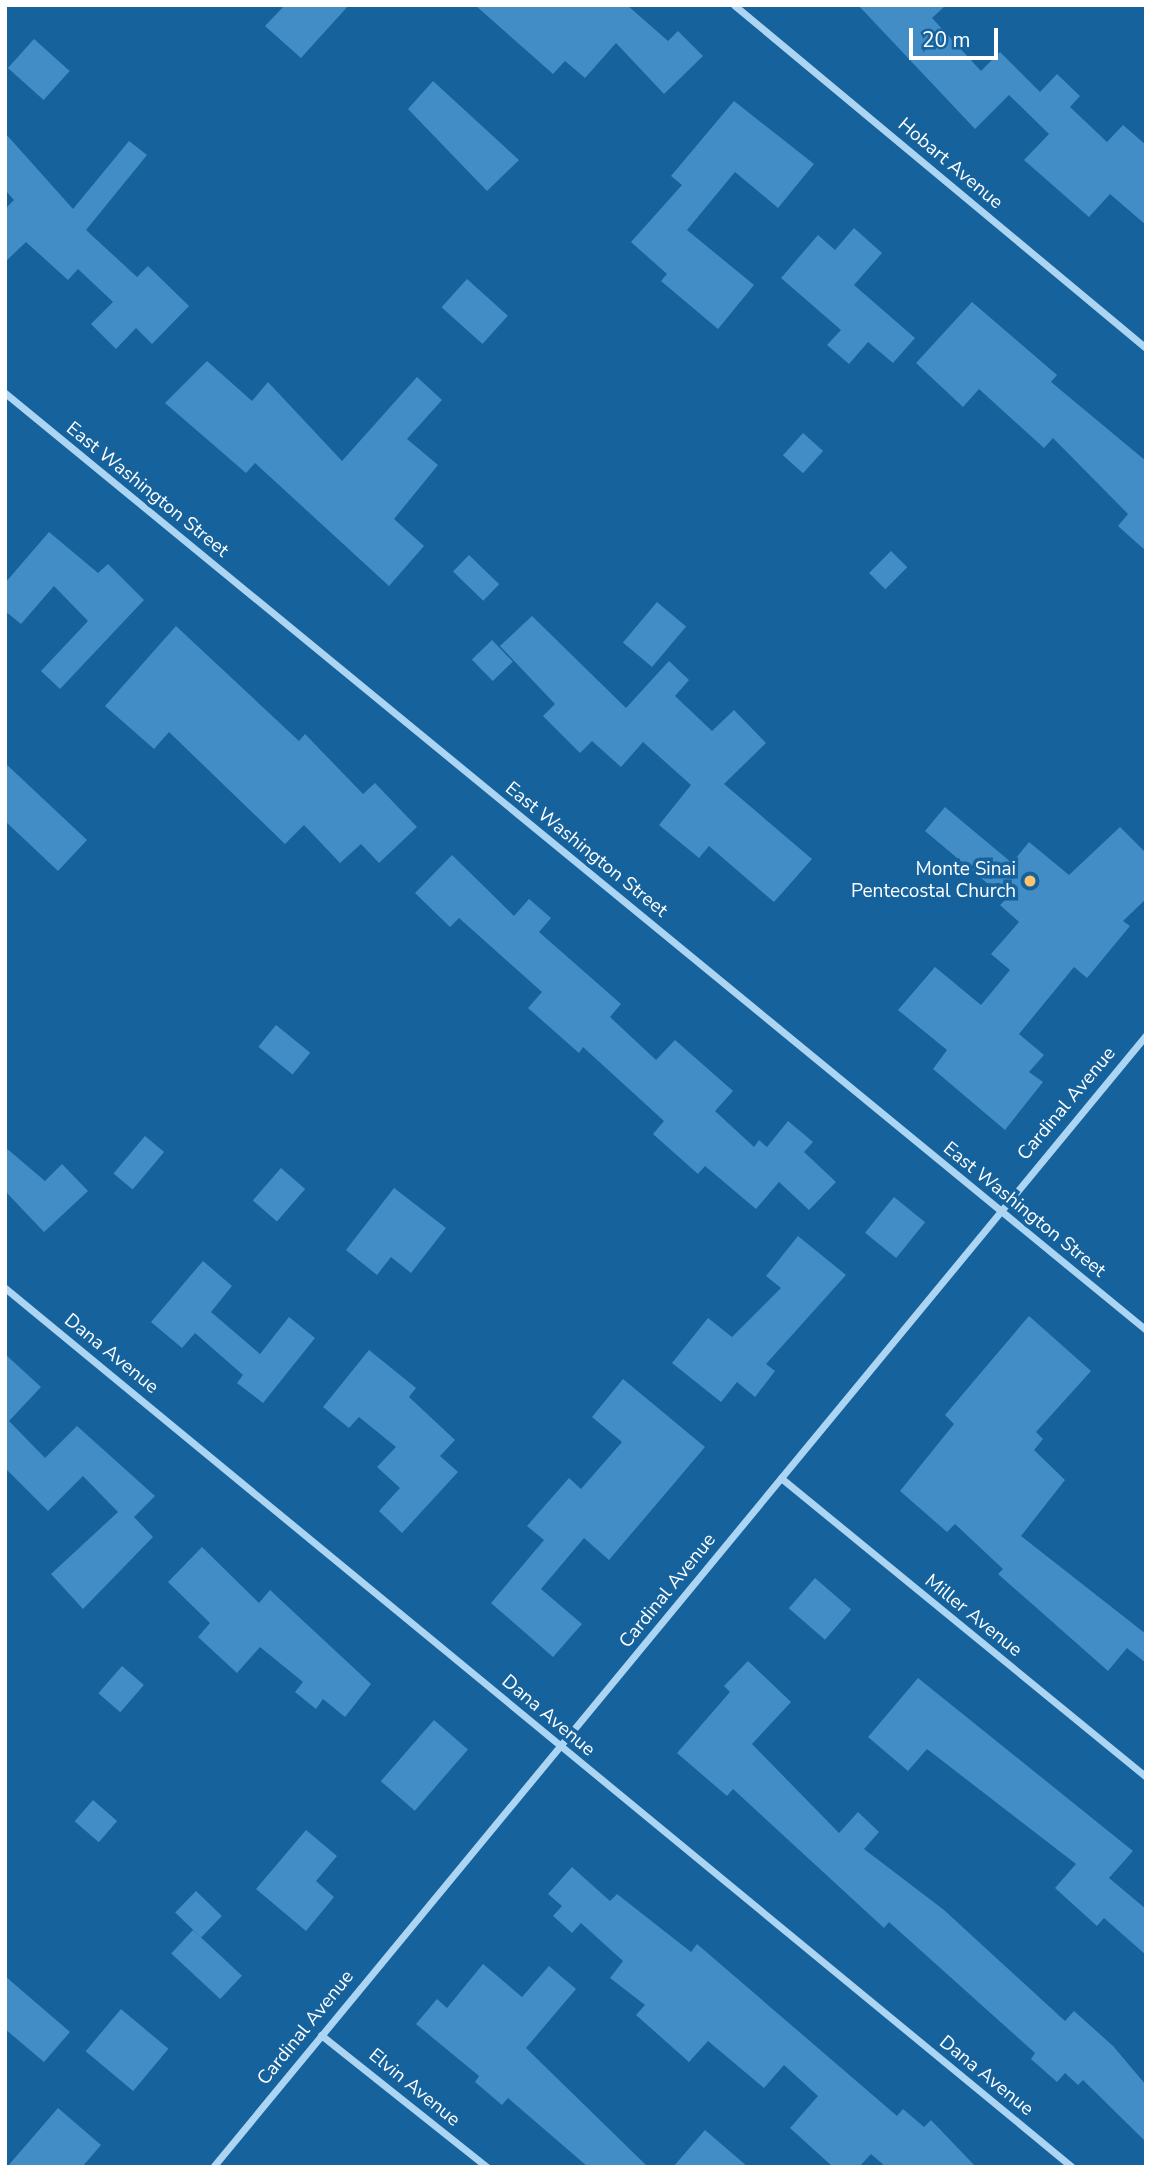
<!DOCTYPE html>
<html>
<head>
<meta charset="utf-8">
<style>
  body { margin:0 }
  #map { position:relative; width:1151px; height:2172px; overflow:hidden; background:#15629d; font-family:"Nunito Sans",sans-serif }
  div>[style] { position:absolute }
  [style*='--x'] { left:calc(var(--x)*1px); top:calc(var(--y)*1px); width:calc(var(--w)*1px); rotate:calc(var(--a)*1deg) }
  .building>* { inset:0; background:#428dc5; transform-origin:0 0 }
  .minor>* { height:7px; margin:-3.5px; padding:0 3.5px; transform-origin:3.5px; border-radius:3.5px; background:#acd5f3 }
  .dots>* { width:19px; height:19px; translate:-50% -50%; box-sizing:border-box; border:4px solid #15629d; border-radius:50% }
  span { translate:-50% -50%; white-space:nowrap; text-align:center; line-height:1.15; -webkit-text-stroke:7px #15629d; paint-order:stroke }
  .street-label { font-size:19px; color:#fff }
  .poi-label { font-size:19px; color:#fff }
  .right { translate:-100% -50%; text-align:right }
  .frame { position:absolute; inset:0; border:7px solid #fff; pointer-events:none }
  .scale { position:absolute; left:909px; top:28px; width:89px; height:32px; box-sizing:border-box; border:4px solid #fff; border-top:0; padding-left:9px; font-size:21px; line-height:24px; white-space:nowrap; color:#fff; -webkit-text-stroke:5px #15629d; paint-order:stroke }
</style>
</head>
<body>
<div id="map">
  <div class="building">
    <div style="clip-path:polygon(285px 5px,349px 5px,301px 58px,265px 26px)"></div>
    <div style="clip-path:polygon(475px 5px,627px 5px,668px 41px,678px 31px,703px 56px,664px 94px,616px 43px,585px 78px,565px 61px,553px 74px)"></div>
    <div style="clip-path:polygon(858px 5px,946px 5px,932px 18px,981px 71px,1000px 52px,1040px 92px,1057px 74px,1080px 96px,1070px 107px,1107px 142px,1123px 125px,1146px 145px,1146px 225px,1110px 194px,1089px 217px,1024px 160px,1049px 134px,1009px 95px,975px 129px)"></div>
    <div style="left:34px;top:39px;width:48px;height:39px;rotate:42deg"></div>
    <div style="clip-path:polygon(433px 81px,519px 160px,487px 191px,408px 109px)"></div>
    <div style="clip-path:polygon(734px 101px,814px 164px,778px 208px,735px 172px,687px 230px,754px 285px,718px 329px,661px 281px,667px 274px,631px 242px,682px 185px,671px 176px)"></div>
    <div style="clip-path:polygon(5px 133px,73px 209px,129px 141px,147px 155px,86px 230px,137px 277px,148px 266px,189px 306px,152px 344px,136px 328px,116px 349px,91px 324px,113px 302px,78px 269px,68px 280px,26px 242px,5px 262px,5px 209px,14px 200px,5px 190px)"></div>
    <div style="clip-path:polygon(854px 228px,882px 253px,854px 285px,915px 338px,893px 363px,868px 342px,849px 364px,827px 345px,841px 330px,781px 278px,818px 235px,835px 250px)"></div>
    <div style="left:467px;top:279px;width:55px;height:38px;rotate:42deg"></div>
    <div style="clip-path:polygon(972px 302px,1057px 375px,1051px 382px,1146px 461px,1146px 551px,1118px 526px,1128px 514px,1053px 438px,1044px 448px,979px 389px,963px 407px,916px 363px)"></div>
    <div style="clip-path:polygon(207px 361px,252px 401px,268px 382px,342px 461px,417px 377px,442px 400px,407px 439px,438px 465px,394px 519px,424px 546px,389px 586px,255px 463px,246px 473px,165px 403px)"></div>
    <div style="left:803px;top:433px;width:27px;height:30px;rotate:42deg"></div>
    <div style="clip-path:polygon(49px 532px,98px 573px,108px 564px,144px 600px,60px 689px,41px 671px,88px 621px,54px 586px,21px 624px,5px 611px,5px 583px)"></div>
    <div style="left:891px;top:551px;width:23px;height:31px;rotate:45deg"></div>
    <div style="left:469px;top:555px;width:42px;height:23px;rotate:44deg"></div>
    <div style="left:657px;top:602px;width:38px;height:53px;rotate:40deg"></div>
    <div style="clip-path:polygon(532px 616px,626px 708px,669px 661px,689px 680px,675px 696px,712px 731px,734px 710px,766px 743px,724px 784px,812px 859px,774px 902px,709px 846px,699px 858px,659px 825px,691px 785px,643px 742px,621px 767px,592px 741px,580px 753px,543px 716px,555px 704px,500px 646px)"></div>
    <div style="clip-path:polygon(176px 626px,299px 741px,305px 734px,363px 794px,375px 783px,417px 827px,379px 863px,361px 844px,340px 863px,304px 825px,285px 844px,169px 732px,154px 749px,105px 706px)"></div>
    <div style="left:492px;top:640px;width:30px;height:28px;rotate:46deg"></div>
    <div style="clip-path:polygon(5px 763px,87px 840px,58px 871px,5px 821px)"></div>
    <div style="clip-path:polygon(945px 807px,1012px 863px,1029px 842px,1069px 875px,1120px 827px,1146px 853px,1146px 899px,1123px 921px,1130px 926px,1087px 978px,1074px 967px,1019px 1034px,1044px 1055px,1029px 1072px,1043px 1082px,1005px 1130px,933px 1069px,947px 1050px,898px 1010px,935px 967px,981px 1005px,1010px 970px,991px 954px,1019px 922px,1000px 905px,1006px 899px,925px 831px)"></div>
    <div style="clip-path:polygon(452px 855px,514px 916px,529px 899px,551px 918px,539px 932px,621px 1004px,610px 1017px,656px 1060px,675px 1040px,733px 1091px,715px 1111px,754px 1147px,759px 1140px,767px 1147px,788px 1121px,813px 1142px,804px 1152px,836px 1182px,809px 1210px,779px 1182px,756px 1209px,705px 1166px,698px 1174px,653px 1134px,664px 1121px,583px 1047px,579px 1053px,528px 1008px,542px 992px,459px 918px,450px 927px,415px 893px)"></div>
    <div style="left:276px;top:1025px;width:44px;height:28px;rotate:39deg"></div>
    <div style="left:145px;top:1136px;width:25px;height:49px;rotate:40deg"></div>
    <div style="clip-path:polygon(5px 1147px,45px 1181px,62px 1164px,88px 1191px,44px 1232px,5px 1191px)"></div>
    <div style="left:281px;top:1168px;width:32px;height:43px;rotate:41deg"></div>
    <div style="clip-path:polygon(394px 1188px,446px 1228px,411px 1273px,391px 1257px,377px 1275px,346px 1250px)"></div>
    <div style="left:894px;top:1197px;width:40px;height:46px;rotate:39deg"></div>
    <div style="clip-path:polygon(798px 1236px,846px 1275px,766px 1364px,775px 1371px,755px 1397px,737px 1382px,721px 1402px,672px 1363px,708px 1318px,732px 1337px,781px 1288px,766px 1276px)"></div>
    <div style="clip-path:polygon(203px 1261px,232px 1286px,211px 1312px,260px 1354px,289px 1317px,315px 1338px,263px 1403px,237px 1383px,243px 1375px,195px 1333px,182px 1348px,151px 1322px)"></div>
    <div style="clip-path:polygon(1029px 1316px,1091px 1371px,1036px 1432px,1043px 1439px,1034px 1450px,1065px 1480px,1021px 1536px,1146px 1634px,1146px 1663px,1127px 1648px,1108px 1671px,998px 1574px,1003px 1569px,955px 1524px,947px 1532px,900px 1491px,954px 1424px,945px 1415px)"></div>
    <div style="clip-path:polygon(369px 1350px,416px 1388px,409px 1397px,455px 1440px,440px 1456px,458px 1472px,402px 1533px,379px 1511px,400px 1488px,377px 1467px,396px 1447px,359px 1417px,349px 1428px,323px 1407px)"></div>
    <div style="clip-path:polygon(5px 1354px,41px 1387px,9px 1421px,45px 1458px,77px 1426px,155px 1496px,134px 1517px,153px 1537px,83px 1609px,51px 1574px,118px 1512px,83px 1476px,48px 1511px,5px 1468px)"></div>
    <div style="clip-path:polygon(623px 1379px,705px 1447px,609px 1560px,584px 1538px,541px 1589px,582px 1624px,553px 1657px,491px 1603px,544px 1540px,527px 1526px,569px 1478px,581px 1489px,622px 1442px,592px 1417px)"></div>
    <div style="clip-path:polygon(202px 1547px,259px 1603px,270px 1590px,371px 1684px,345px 1717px,323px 1699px,316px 1709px,295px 1692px,303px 1682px,260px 1647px,237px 1673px,198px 1637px,210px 1623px,168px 1582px)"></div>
    <div style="left:815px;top:1578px;width:48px;height:40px;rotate:41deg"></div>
    <div style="clip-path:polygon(748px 1661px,791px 1702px,752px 1744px,839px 1833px,858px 1812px,879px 1832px,864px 1849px,944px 1910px,1065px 2021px,1074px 2011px,1113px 2046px,1146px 2085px,1146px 2142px,1083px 2080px,1078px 2085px,1065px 2073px,1057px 2082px,1031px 2059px,1035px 2053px,889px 1922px,884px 1928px,733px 1789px,727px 1796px,677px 1753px,730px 1692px,724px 1686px)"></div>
    <div style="left:122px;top:1666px;width:29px;height:36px;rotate:41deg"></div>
    <div style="clip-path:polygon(918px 1678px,1133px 1851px,1109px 1878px,1146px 1909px,1146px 1955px,1104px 1918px,1097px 1926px,1055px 1888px,1076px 1864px,927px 1749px,908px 1771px,868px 1737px)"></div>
    <div style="left:434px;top:1720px;width:45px;height:81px;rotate:41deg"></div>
    <div style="left:93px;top:1800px;width:32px;height:28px;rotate:41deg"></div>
    <div style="clip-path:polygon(306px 1830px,337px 1856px,316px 1881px,334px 1897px,306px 1931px,256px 1889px)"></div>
    <div style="clip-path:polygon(572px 1867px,610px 1901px,617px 1894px,691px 1952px,697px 1944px,897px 2116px,903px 2109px,924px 2127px,931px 2120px,976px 2167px,886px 2167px,871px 2154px,859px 2167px,833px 2167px,790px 2128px,818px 2096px,784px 2065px,764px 2088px,708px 2041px,689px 2062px,636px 2015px,645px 2005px,610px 1978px,623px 1961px,581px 1923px,572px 1933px,553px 1916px,562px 1906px,548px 1894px)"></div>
    <div style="left:196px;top:1891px;width:36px;height:30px;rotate:44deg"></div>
    <div style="left:193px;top:1930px;width:67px;height:32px;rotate:43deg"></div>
    <div style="clip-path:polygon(483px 1964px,522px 1997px,549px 1966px,576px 1989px,526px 2048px,648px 2167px,588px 2167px,508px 2098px,502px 2105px,475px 2082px,479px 2076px,416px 2024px,437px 1999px,447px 2008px)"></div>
    <div style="clip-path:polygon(5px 1976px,70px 2032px,44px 2062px,5px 2029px)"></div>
    <div style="left:121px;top:2009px;width:62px;height:55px;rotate:40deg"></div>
    <div style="clip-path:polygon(58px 2108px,101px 2145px,82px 2167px,7px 2167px)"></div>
    <div style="clip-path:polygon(705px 2130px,748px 2167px,673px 2167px)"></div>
  </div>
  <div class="minor">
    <div style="--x:734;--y:5;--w:536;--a:39.78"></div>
    <div style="--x:5;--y:393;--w:1476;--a:39.39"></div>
    <div style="--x:5;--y:1288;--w:1382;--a:39.48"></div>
    <div style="--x:781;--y:1478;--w:472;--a:39.3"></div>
    <div style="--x:321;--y:2035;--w:212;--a:38.5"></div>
    <div style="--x:213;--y:2167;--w:1467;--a:-50.5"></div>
  </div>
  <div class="dots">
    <div style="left:1030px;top:881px;background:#ffc26e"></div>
  </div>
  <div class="street-label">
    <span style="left:950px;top:164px;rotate:40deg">Hobart Avenue</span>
    <span style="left:147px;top:490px;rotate:39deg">East Washington Street</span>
    <span style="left:586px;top:850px;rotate:39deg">East Washington Street</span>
    <span style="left:1067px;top:1104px;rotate:-50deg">Cardinal Avenue</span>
    <span style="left:1024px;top:1210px;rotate:39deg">East Washington Street</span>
    <span style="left:111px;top:1354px;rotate:39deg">Dana Avenue</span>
    <span style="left:668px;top:1591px;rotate:-51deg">Cardinal Avenue</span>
    <span style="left:973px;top:1616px;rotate:39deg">Miller Avenue</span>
    <span style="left:548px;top:1716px;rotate:40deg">Dana Avenue</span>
    <span style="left:306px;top:2028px;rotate:-51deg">Cardinal Avenue</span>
    <span style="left:986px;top:2076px;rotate:39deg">Dana Avenue</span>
    <span style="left:414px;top:2088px;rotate:39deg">Elvin Avenue</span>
  </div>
  <div class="poi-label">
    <span class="right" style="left:1016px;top:881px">Monte Sinai<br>Pentecostal Church</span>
  </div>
  <div class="frame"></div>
  <div class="scale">20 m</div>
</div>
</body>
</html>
